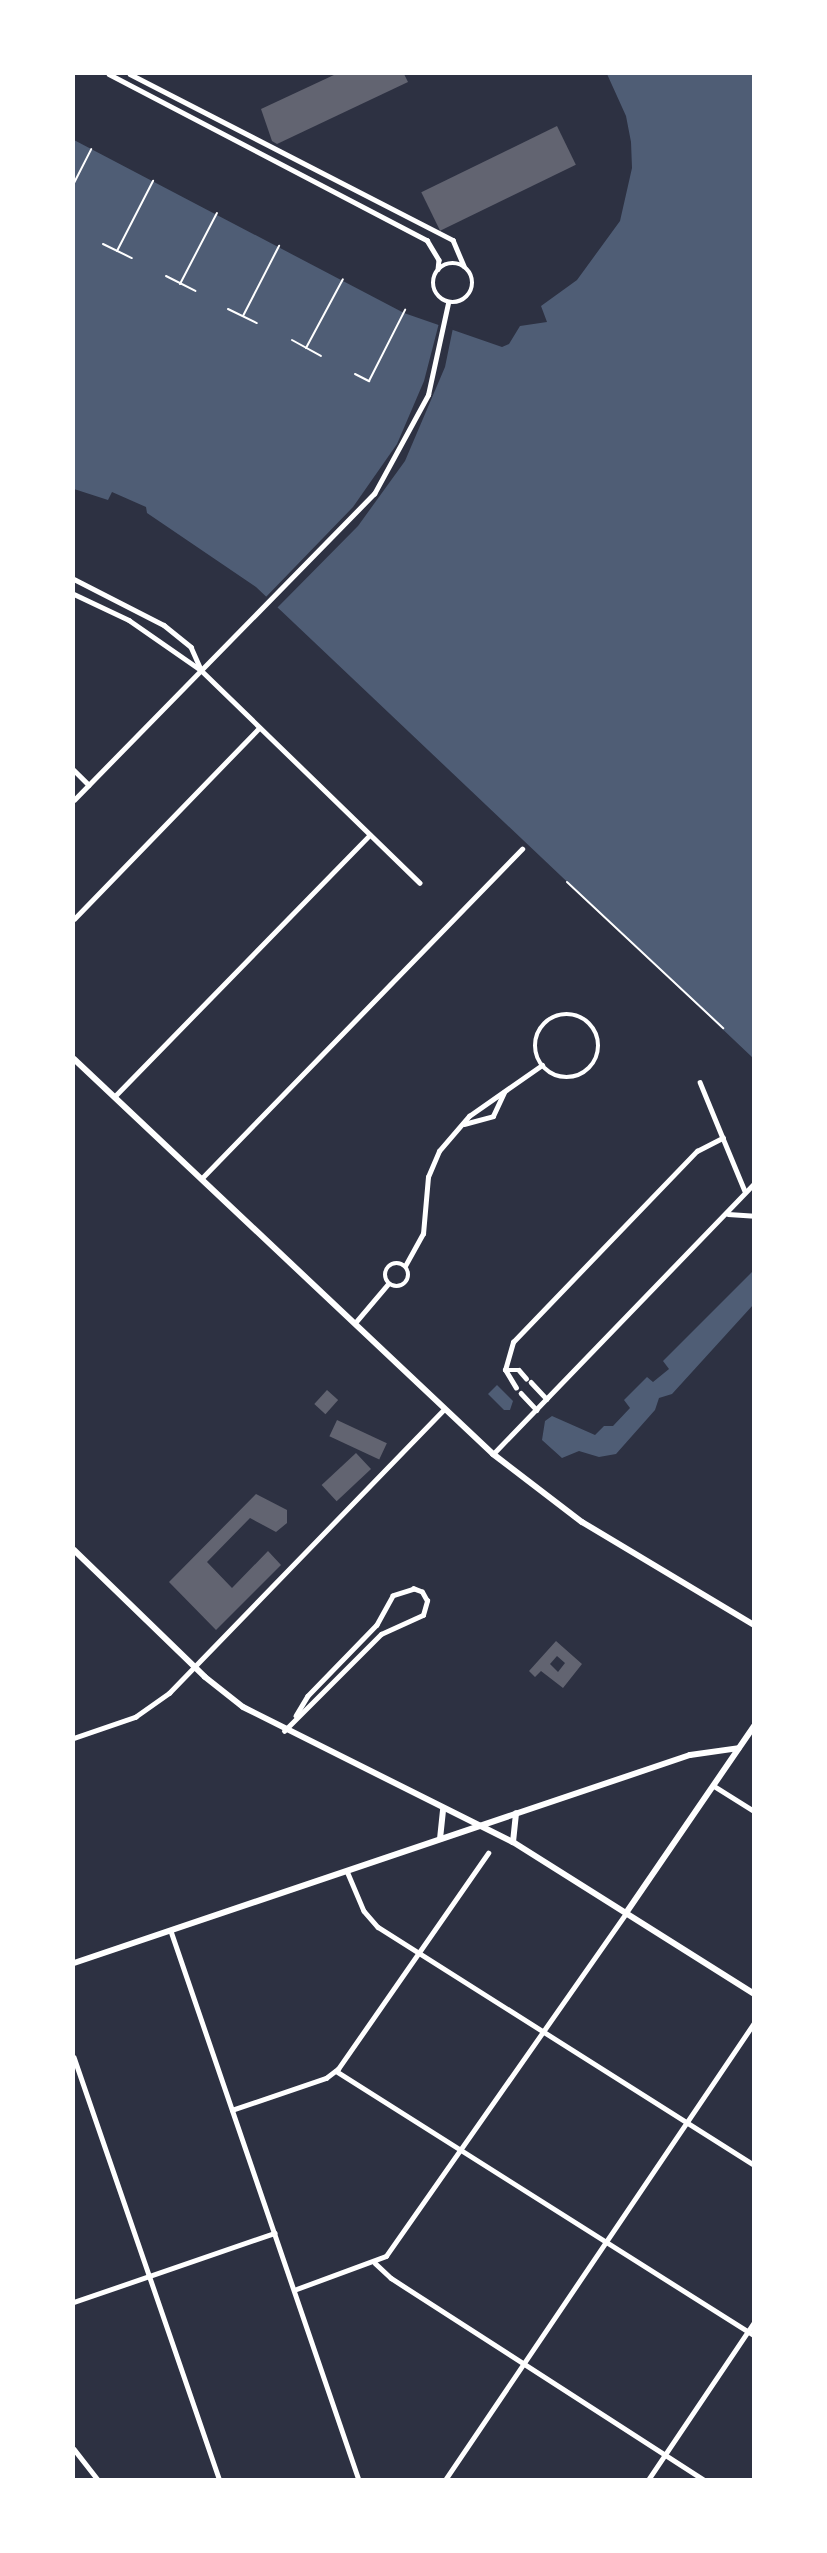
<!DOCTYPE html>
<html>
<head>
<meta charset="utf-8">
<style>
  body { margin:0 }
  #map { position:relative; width:827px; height:2553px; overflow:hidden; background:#2d3142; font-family:Raleway,sans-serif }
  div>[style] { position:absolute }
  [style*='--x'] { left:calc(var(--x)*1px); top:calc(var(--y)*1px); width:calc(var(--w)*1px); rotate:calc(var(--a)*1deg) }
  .water>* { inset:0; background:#4f5d75 }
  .pier>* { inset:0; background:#2d3142 }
  .building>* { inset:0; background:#626471; transform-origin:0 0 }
  .path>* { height:2px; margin:-1px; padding:0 1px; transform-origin:1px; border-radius:1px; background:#fff }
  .minor>* { height:4.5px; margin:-2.25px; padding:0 2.25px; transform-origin:2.25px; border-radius:2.25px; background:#fff }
  .minor>.ring { margin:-2.25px; padding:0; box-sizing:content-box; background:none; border:4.5px solid #fff; border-radius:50% }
  .tertiary>* { height:6px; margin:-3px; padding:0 3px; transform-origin:3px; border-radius:3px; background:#fff }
  .secondary>* { height:6px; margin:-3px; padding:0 3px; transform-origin:3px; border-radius:3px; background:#fff }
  span { translate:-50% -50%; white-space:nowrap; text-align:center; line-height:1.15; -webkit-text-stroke:5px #fff; paint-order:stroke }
  .frame { position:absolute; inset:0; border:75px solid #fff; pointer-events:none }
</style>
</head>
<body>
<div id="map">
  <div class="water">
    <div style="clip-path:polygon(607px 74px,753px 74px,753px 1058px,256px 587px,147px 513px,146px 507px,112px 492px,108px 500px,74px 489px,74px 140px,404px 313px,502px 347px,509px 344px,520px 326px,547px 322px,541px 306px,577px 280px,620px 221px,632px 168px,631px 142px,626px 116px)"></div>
    <div style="clip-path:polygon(753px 1271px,753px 1305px,672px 1394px,659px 1398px,655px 1410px,616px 1454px,599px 1457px,579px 1451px,562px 1458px,542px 1440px,545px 1421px,552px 1416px,595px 1435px,604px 1426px,613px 1426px,630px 1408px,624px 1400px,647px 1377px,653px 1382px,669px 1369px,663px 1361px)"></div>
    <div style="clip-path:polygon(497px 1385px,513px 1401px,510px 1410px,504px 1410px,488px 1394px)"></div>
  </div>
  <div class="pier">
    <div style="clip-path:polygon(439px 323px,453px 328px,445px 367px,405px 461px,358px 526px,275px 610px,264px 599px,353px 507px,397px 444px,424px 381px)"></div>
  </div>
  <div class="building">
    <div style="clip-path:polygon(336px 74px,404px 74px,408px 82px,277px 144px,272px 141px,261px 109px)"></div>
    <div style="left:557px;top:126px;width:43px;height:151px;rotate:64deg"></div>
    <div style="left:327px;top:1390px;width:15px;height:19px;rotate:42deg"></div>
    <div style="left:337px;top:1420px;width:55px;height:18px;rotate:25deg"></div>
    <div style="left:356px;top:1453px;width:22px;height:47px;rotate:47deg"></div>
    <div style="clip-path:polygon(256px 1494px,287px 1510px,287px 1523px,276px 1532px,250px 1518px,207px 1562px,232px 1588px,268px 1551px,281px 1565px,216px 1630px,169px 1582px)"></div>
    <div style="clip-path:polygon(evenodd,556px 1641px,582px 1664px,563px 1688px,541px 1671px,535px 1677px,529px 1671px,556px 1641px,557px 1656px,565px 1663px,558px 1672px,550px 1664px,557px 1656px)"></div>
  </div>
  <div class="path">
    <div style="--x:74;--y:183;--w:38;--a:-63"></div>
    <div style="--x:103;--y:244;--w:32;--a:26"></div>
    <div style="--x:117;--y:251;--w:79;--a:-62.8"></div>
    <div style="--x:166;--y:276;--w:33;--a:27"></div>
    <div style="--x:180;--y:284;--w:80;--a:-62.5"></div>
    <div style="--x:228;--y:309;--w:32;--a:26"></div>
    <div style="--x:243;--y:316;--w:79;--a:-62.8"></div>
    <div style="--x:292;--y:340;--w:33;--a:29"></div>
    <div style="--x:306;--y:348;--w:78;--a:-61.8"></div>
    <div style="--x:355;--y:374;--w:16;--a:27"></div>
    <div style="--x:369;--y:381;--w:80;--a:-63.1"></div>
    <div style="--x:567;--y:882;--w:214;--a:43.1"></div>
  </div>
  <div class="minor">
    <div style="--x:109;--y:74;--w:359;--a:27.6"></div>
    <div style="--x:427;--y:240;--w:23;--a:59"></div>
    <div style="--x:439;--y:260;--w:9;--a:96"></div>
    <div style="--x:130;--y:74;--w:363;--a:27.2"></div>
    <div style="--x:453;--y:240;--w:28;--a:67"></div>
    <div class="ring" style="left:433px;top:263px;width:35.5px;height:35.5px"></div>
    <div style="--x:74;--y:579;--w:101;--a:27.1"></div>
    <div style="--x:164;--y:625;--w:35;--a:39"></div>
    <div style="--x:191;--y:647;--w:24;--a:66"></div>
    <div style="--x:74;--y:594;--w:61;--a:25.3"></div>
    <div style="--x:129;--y:620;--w:88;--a:34.8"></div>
    <div style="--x:201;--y:670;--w:305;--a:44.2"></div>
    <div style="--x:74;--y:770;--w:21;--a:45"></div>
    <div style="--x:74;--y:800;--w:429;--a:-45.6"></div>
    <div style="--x:374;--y:494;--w:113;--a:-61.4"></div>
    <div style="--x:428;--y:395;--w:94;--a:-77.7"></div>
    <div style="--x:74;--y:919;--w:266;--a:-45.9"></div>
    <div class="ring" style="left:535px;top:1014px;width:59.5px;height:59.5px"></div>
    <div style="--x:700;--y:1082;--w:61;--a:67.7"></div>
    <div style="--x:114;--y:1097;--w:366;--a:-45.7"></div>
    <div style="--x:464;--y:1124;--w:30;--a:-15"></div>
    <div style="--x:493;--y:1116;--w:26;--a:-65"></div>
    <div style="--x:202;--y:1178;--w:459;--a:-45.8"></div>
    <div style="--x:728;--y:1214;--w:26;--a:4"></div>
    <div class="ring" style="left:385px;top:1263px;width:19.5px;height:19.5px"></div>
    <div style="--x:405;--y:1266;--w:37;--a:-61"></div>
    <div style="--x:423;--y:1234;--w:57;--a:-85"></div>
    <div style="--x:428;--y:1177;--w:28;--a:-67"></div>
    <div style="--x:439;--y:1151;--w:46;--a:-49.4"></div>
    <div style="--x:469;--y:1116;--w:89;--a:-34.9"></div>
    <div style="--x:355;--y:1323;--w:51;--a:-49.8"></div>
    <div style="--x:505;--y:1370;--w:14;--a:0"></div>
    <div style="--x:519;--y:1370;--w:11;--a:49"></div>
    <div style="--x:531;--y:1382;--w:23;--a:47"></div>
    <div style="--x:516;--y:1388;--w:21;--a:-121"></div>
    <div style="--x:505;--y:1370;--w:29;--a:-74"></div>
    <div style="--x:513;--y:1342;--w:265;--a:-46.1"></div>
    <div style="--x:697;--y:1151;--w:29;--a:-27"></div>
    <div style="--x:723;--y:1138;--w:57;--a:67.5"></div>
    <div style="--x:521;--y:1393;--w:23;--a:47"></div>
    <div style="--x:493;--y:1454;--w:376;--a:-46"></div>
    <div style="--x:284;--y:1731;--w:137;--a:-45"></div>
    <div style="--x:381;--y:1634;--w:46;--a:-24.3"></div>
    <div style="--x:423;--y:1615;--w:15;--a:-74"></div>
    <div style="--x:427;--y:1601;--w:10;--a:-119"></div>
    <div style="--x:422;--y:1592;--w:9;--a:-159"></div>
    <div style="--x:414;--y:1589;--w:22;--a:162"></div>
    <div style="--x:393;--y:1596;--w:33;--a:119"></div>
    <div style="--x:377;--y:1625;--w:99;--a:134.2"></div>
    <div style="--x:308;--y:1696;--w:23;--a:121"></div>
    <div style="--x:74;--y:1738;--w:65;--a:-19"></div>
    <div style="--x:135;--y:1717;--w:42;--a:-35.2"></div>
    <div style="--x:169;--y:1693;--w:395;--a:-45.9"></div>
    <div style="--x:714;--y:1786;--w:47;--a:32"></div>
    <div style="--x:347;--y:1871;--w:43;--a:67"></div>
    <div style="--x:364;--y:1911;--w:21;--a:49"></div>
    <div style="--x:378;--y:1927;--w:445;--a:32.3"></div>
    <div style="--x:171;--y:1931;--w:580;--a:71.1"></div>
    <div style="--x:74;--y:2057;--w:447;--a:71"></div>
    <div style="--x:336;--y:2071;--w:494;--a:32.3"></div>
    <div style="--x:232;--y:2110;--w:99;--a:-18.8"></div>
    <div style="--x:326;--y:2078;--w:15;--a:-37"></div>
    <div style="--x:338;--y:2069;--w:263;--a:-55.2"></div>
    <div style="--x:375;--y:2263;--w:22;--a:43"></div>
    <div style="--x:391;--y:2278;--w:373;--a:32.8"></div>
    <div style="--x:294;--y:2290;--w:98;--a:-20.3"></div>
    <div style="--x:386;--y:2256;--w:419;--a:-55"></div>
    <div style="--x:74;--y:2302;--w:212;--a:-19"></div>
    <div style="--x:74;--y:2449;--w:39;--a:52"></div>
    <div style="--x:445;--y:2480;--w:552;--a:-55.94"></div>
    <div style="--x:648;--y:2480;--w:190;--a:-56.1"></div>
  </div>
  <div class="tertiary">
    <div style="--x:74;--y:1550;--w:182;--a:44.1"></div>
    <div style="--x:205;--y:1677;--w:48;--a:38.3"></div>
    <div style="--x:243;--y:1707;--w:302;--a:26.6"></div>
    <div style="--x:513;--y:1842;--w:285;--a:32.2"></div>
    <div style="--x:440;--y:1839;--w:31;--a:-84"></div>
    <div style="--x:513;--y:1842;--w:29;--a:-84"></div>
    <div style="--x:626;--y:1913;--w:227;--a:-55.6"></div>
    <div style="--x:74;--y:1963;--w:650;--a:-18.66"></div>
    <div style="--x:690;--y:1755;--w:49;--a:-8.1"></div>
  </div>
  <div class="secondary">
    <div style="--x:74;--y:1059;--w:576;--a:43.31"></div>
    <div style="--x:493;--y:1454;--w:112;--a:37.4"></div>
    <div style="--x:582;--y:1522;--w:200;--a:30.9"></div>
  </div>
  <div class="frame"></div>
</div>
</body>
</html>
